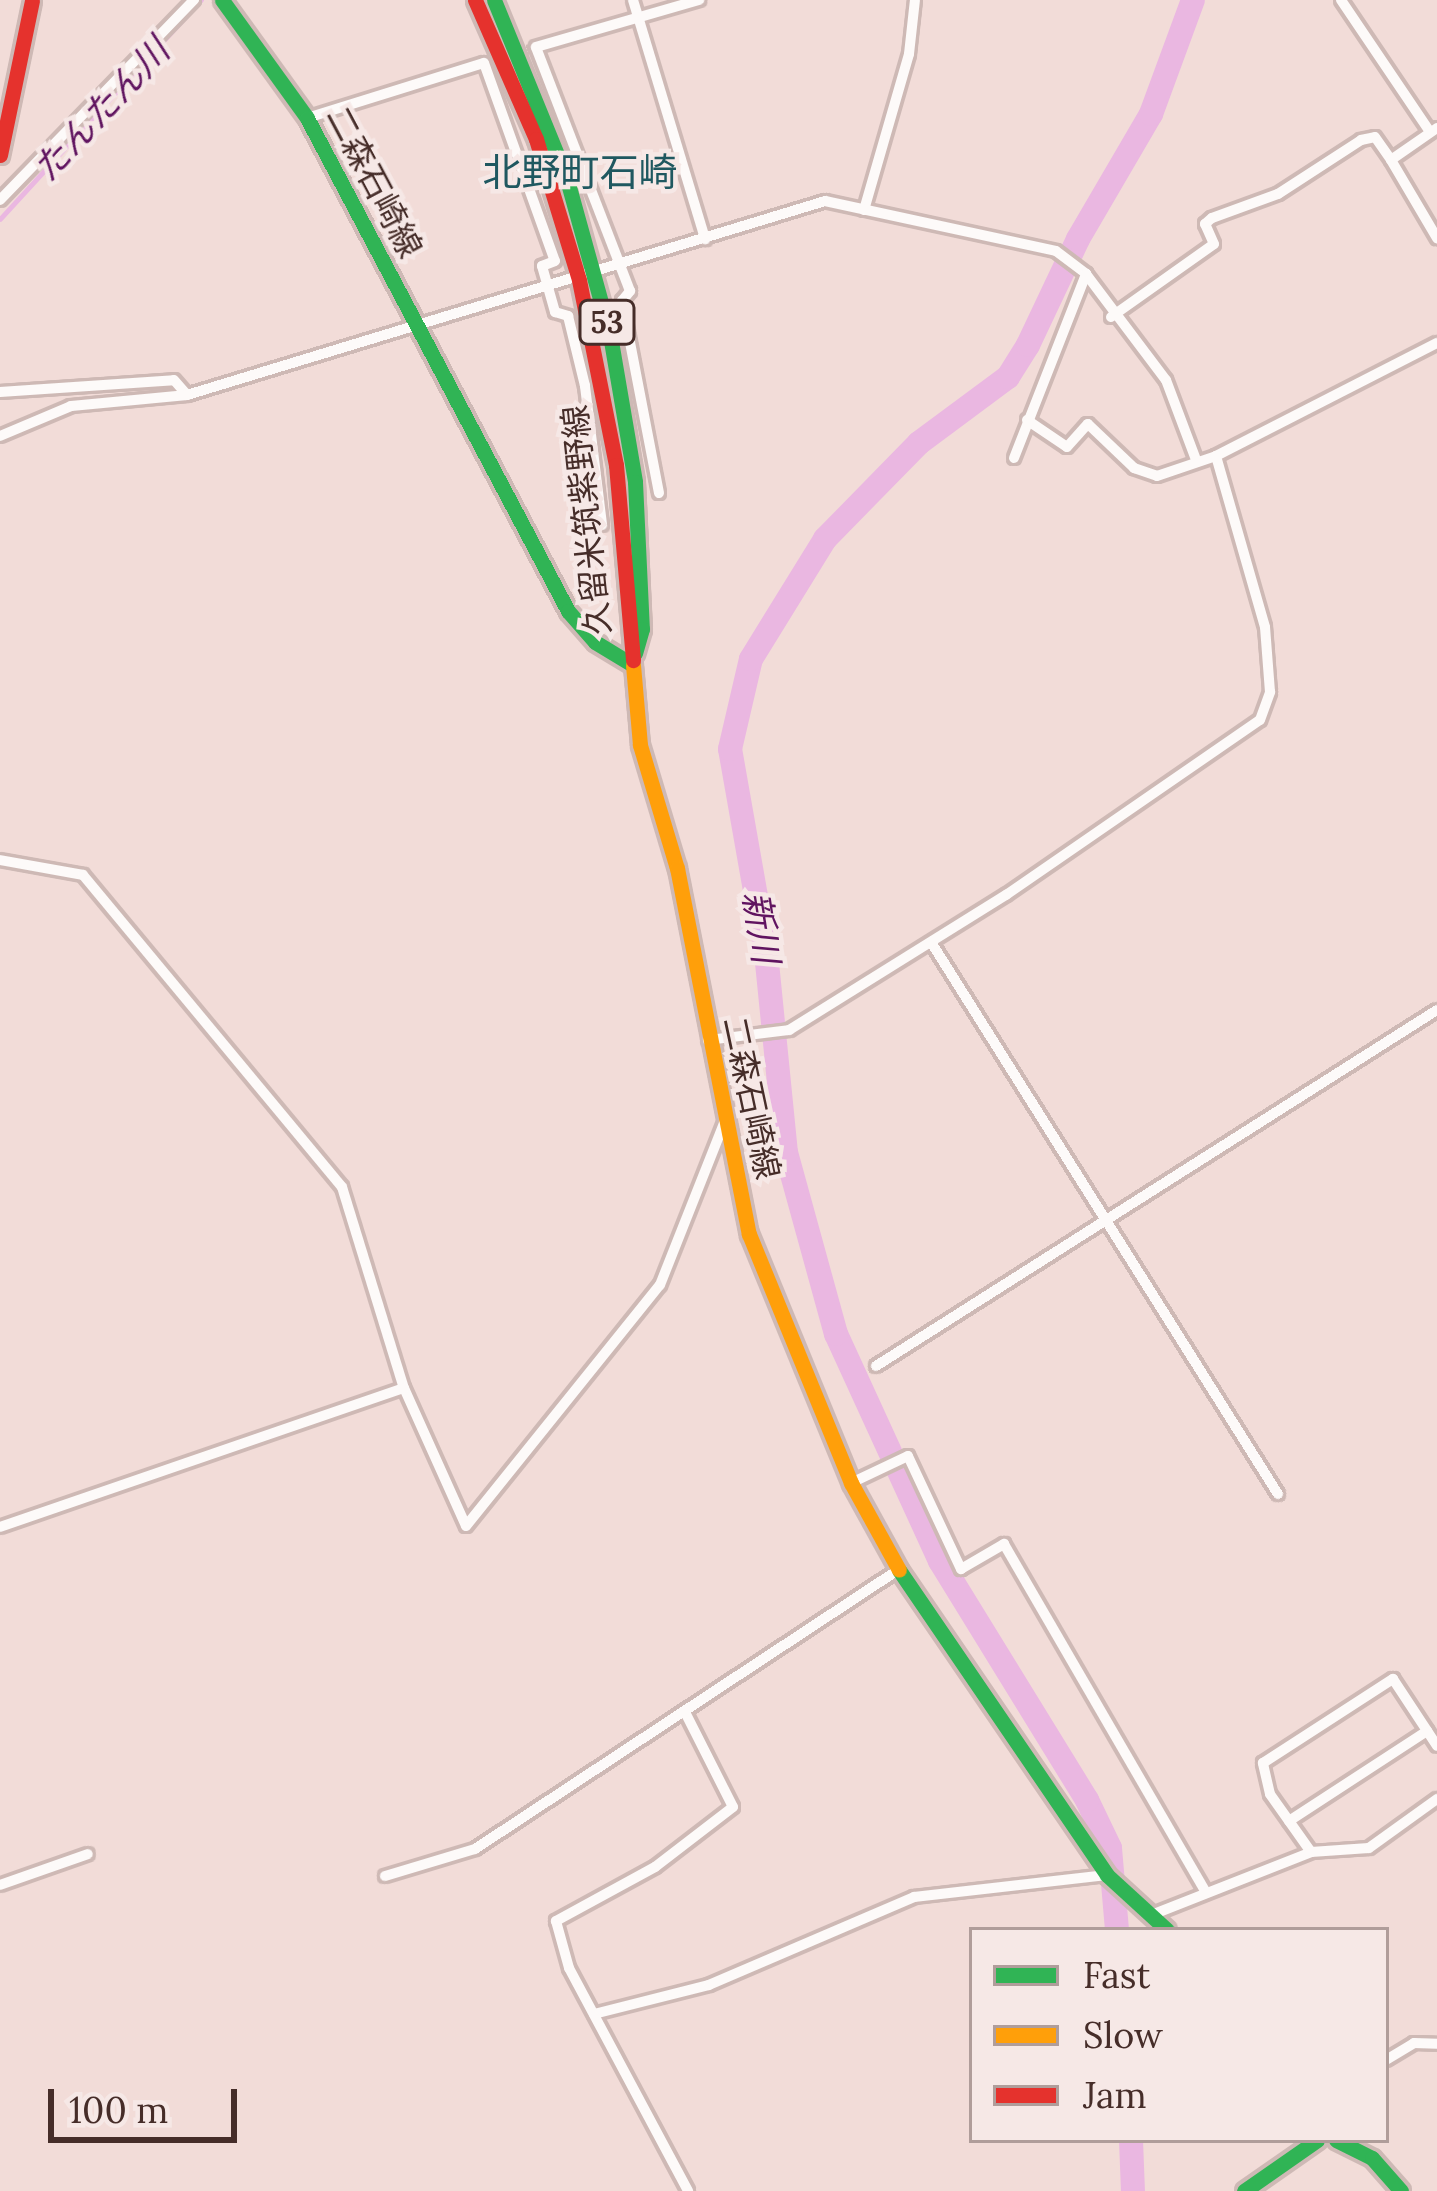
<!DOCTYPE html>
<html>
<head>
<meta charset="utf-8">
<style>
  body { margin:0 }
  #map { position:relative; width:1437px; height:2191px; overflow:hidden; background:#f2dcd8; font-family:Lora,"Noto Sans JP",serif }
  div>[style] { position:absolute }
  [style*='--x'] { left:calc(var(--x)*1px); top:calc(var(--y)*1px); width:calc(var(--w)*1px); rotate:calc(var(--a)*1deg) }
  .stream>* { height:4.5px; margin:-2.25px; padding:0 2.25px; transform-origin:2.25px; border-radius:2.25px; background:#eab7e1 }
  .river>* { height:24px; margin:-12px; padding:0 12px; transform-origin:12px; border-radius:12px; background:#eab7e1 }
  .street-tunnel>* { height:10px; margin-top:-5px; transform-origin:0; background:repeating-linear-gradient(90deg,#d0b9b5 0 10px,transparent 0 15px) }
  .roads { filter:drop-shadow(3px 0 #ceb9b5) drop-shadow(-3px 0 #ceb9b5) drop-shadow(0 3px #ceb9b5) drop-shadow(0 -3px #ceb9b5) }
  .street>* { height:10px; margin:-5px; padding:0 5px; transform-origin:5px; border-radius:5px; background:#fdfaf9 }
  .fast>* { height:15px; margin:-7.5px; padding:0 7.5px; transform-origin:7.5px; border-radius:7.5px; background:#30b455 }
  .slow>* { height:15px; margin:-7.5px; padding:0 7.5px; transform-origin:7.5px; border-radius:7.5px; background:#ff9f0a }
  .jam>* { height:15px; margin:-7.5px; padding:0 7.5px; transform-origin:7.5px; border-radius:7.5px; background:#e5322d }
  span { translate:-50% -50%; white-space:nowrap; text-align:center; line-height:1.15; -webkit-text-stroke:9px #f6e8e6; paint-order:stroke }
  .shield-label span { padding:3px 9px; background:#f6e8e6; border:3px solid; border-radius:9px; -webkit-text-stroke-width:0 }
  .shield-label { font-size:30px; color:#462d29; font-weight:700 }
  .street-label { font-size:33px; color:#462d29 }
  .water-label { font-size:36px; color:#601460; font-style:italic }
  .quarter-label { font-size:39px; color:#1f5860 }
  .legend { position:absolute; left:969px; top:1927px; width:420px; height:216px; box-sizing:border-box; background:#f6e8e6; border:3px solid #b09d9a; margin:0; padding:15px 21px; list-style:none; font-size:36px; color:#462d29 }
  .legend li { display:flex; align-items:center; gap:24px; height:60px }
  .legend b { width:60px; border:3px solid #b09d9a }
  .scale { position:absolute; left:48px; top:2089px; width:189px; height:54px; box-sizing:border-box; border:6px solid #462d29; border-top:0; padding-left:15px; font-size:36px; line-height:42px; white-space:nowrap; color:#462d29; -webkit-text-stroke:9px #f6e8e6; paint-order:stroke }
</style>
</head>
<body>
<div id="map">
  <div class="stream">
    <div style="--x:0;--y:219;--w:297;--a:-47.5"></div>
  </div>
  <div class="river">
    <div style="--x:1117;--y:1930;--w:82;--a:-94.9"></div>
    <div style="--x:1110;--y:1848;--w:53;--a:-115.6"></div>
    <div style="--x:1087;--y:1800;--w:281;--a:-121.6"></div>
    <div style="--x:940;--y:1561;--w:250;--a:-114.6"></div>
    <div style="--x:836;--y:1334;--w:188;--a:-105.4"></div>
    <div style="--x:786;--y:1153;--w:201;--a:-95.7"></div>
    <div style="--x:766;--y:953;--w:207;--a:-100"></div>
    <div style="--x:730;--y:749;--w:92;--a:-76.9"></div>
    <div style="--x:751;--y:659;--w:141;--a:-58.3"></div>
    <div style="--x:825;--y:539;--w:134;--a:-45.6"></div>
    <div style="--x:919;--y:443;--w:111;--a:-36.6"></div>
    <div style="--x:1008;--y:377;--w:38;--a:-58"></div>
    <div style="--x:1028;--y:345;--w:117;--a:-64.7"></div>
    <div style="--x:1078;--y:239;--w:145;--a:-59.7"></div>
    <div style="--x:1151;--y:114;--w:121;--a:-69.8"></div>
    <div style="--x:1131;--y:2140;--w:51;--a:87.8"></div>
  </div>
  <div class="street-tunnel">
    <div style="--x:484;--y:63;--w:54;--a:-17.1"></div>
  </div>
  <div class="roads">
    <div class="street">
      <div style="--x:633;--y:0;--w:250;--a:73.2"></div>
      <div style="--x:1341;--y:0;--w:159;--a:56"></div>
      <div style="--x:307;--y:118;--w:185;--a:-17.3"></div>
      <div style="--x:484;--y:63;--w:210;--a:70.3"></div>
      <div style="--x:555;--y:261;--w:14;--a:159"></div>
      <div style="--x:542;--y:266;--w:48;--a:74.2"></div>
      <div style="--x:555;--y:312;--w:14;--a:17"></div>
      <div style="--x:568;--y:316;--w:72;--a:76.3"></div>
      <div style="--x:585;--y:386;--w:140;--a:83"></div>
      <div style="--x:1437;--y:128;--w:56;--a:145.2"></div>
      <div style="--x:1391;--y:160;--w:91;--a:59.5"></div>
      <div style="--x:0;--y:200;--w:279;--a:-45.9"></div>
      <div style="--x:864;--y:210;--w:162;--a:-73.9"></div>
      <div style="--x:909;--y:54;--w:54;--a:-83.7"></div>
      <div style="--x:1111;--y:317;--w:126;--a:-35.3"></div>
      <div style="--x:1214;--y:244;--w:22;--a:-114"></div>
      <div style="--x:1205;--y:224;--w:9;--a:-41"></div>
      <div style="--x:1212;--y:218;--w:70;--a:-20"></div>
      <div style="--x:1278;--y:194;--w:99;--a:-33"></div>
      <div style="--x:1361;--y:140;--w:14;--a:-12"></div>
      <div style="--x:1375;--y:137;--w:28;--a:55"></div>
      <div style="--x:0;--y:392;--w:174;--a:-3.9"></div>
      <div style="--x:174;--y:380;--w:20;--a:49"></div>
      <div style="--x:187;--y:395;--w:667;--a:-16.91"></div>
      <div style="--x:825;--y:201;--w:236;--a:12.2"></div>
      <div style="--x:1056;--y:251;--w:38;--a:37"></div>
      <div style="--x:1086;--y:274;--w:133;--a:53"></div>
      <div style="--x:1166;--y:380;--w:85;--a:69.4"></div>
      <div style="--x:1027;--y:420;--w:48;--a:34"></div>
      <div style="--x:1067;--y:447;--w:31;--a:-48"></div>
      <div style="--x:1088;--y:424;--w:64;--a:43.7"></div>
      <div style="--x:1134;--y:468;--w:24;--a:19"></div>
      <div style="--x:1157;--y:476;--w:62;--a:-18.7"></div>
      <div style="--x:1216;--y:456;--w:248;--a:-27.1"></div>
      <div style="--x:0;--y:436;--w:77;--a:-22.9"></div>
      <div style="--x:71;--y:406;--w:117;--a:-5.4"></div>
      <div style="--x:1014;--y:458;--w:198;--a:-68.6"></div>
      <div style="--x:659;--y:493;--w:196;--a:-100.9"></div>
      <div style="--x:622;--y:301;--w:13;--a:-51"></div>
      <div style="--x:630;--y:291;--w:261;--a:-111.1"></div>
      <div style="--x:536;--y:47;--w:170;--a:-16.1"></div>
      <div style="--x:0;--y:860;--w:84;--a:10.2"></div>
      <div style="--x:83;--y:875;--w:405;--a:50.3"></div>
      <div style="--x:342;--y:1187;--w:210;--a:72.9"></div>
      <div style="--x:404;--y:1388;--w:151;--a:65.8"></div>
      <div style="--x:466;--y:1526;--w:309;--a:-51.2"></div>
      <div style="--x:660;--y:1285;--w:176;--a:-68.4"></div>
      <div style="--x:931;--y:942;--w:652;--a:57.85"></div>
      <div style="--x:708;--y:1040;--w:82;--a:-7"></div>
      <div style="--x:789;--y:1030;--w:256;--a:-31.9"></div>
      <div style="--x:1006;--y:895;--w:308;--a:-34.6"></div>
      <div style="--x:1260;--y:720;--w:30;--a:-70"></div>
      <div style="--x:1270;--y:692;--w:65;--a:-94.4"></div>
      <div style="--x:1265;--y:627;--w:178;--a:-106"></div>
      <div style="--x:876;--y:1366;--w:664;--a:-32.4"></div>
      <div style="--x:851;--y:1483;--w:63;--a:-25.3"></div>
      <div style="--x:908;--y:1456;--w:125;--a:64.9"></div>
      <div style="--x:961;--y:1569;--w:50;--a:-30.2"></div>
      <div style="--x:1004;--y:1544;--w:403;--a:59.9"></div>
      <div style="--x:0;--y:1527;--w:427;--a:-19"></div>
      <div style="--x:686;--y:1714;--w:104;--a:63.2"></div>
      <div style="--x:733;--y:1807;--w:98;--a:142.4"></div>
      <div style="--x:655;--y:1867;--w:113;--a:151.4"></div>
      <div style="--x:556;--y:1921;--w:49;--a:74.5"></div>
      <div style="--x:569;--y:1968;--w:253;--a:61.9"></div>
      <div style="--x:1289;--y:1821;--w:165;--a:-33.1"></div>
      <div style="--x:1311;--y:1852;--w:71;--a:-125.3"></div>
      <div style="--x:1270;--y:1794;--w:32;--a:-103"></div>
      <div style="--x:1263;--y:1763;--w:155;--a:-32.9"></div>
      <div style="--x:1393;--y:1679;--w:80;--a:56.7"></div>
      <div style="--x:385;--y:1876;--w:94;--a:-16.7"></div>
      <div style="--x:475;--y:1849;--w:507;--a:-33.41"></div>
      <div style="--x:0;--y:1885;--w:93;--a:-19.4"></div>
      <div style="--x:1154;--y:1914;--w:169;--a:-21.5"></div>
      <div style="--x:1311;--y:1852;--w:58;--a:-3.9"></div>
      <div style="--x:1369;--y:1848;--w:84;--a:-35.8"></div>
      <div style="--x:594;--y:2014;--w:119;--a:-14.2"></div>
      <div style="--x:709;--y:1985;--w:223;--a:-23.2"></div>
      <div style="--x:914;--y:1897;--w:194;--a:-6.5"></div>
      <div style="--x:1386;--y:2060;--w:33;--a:-31"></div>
      <div style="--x:1414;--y:2043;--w:23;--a:2"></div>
    </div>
    <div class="fast">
      <div style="--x:222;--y:0;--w:145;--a:54.2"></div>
      <div style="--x:307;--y:118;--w:558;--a:62.1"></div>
      <div style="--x:568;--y:611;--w:41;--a:48.9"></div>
      <div style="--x:595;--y:642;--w:44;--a:31.2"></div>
      <div style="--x:494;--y:0;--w:190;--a:67.8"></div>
      <div style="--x:566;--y:176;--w:165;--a:74.5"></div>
      <div style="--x:610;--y:335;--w:149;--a:80.3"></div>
      <div style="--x:635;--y:482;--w:147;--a:87.3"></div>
      <div style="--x:642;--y:629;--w:25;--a:106"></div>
      <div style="--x:899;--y:1570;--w:369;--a:55.7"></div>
      <div style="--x:1107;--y:1875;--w:81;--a:42.5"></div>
      <div style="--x:1336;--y:2140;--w:40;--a:26.6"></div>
      <div style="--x:1372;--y:2158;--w:44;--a:48.7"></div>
      <div style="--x:1244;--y:2191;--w:89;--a:-34.9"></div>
    </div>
    <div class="slow">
      <div style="--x:633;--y:665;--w:80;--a:85"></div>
      <div style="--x:640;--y:745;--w:128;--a:73.3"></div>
      <div style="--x:677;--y:868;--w:373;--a:78.9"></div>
      <div style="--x:749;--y:1234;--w:269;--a:67.7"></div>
      <div style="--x:851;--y:1483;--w:99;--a:61.1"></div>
    </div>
    <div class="jam">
      <div style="--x:475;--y:0;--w:152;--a:66.3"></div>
      <div style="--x:536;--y:139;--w:147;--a:73"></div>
      <div style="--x:579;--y:280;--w:189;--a:78.7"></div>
      <div style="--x:616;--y:465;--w:196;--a:85"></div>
      <div style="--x:0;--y:155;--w:158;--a:-78.3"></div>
    </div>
  </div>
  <div class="shield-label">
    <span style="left:607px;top:322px">53</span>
  </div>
  <div class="street-label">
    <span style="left:374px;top:182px;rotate:62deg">二森石崎線</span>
    <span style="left:587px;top:520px;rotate:-96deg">久留米筑紫野線</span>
    <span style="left:751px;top:1098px;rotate:78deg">二森石崎線</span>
  </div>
  <div class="water-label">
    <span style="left:101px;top:110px;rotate:-47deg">たんたん川</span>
    <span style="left:761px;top:927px;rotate:81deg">新川</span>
  </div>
  <div class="quarter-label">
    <span style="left:580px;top:172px">北野町石崎</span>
  </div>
  <ul class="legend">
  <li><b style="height:15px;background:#30b455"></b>Fast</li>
  <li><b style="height:15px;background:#ff9f0a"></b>Slow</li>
  <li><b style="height:15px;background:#e5322d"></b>Jam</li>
  </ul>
  <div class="scale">100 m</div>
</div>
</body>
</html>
